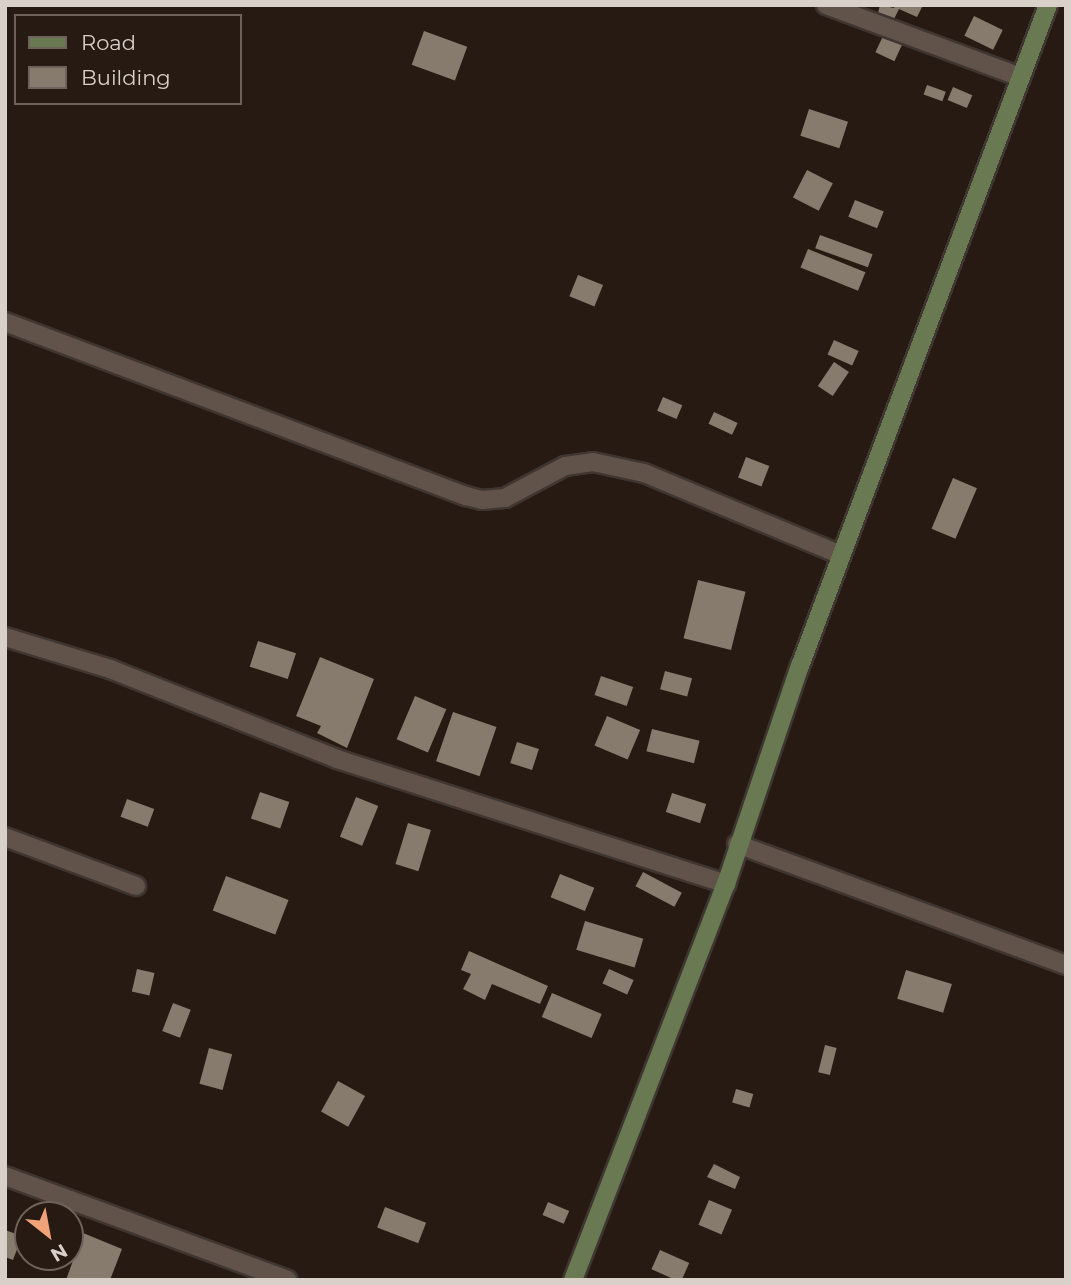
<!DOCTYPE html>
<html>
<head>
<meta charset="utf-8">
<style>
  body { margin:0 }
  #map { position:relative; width:1071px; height:1285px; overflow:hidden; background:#271a12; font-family:Montserrat,sans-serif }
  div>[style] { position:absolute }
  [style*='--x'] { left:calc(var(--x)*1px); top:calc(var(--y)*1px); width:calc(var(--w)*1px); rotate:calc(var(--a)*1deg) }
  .building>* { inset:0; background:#877b6d; transform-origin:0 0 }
  .roads { filter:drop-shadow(2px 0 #3f3631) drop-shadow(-2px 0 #3f3631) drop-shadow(0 2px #3f3631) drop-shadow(0 -2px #3f3631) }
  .minor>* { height:18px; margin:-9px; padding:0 9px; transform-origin:9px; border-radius:9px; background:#62534a }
  .secondary>* { height:18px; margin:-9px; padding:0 9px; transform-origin:9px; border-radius:9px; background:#697a52 }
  span { translate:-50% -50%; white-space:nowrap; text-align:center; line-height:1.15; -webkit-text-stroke:7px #271a12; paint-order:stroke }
  .frame { position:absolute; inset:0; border:7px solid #d9d0ca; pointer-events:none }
  .legend { position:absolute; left:14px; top:14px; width:228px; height:91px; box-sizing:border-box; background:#271a12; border:2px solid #6e635c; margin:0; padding:9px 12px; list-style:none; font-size:21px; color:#d9d0ca }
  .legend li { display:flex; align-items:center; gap:14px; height:35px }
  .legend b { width:35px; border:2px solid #6e635c }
  .north { position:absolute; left:14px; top:1201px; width:70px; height:70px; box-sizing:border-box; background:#271a12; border:2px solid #6e635c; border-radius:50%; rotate:149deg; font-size:19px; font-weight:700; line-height:28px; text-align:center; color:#d9d0ca }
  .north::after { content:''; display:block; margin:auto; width:24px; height:32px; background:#f0a278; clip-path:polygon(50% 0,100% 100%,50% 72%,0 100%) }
</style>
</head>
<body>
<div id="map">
  <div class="building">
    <div style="clip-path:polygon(880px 5px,894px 8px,895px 5px,923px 5px,917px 17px,899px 9px,893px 21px,877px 17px)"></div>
    <div style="left:974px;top:16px;width:32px;height:22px;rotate:26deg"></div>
    <div style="left:424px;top:31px;width:46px;height:36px;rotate:20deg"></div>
    <div style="left:883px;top:36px;width:21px;height:18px;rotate:25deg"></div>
    <div style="left:927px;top:85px;width:20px;height:10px;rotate:20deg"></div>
    <div style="left:953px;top:87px;width:21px;height:14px;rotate:23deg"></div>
    <div style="left:809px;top:109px;width:41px;height:28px;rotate:18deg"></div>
    <div style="left:807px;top:170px;width:29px;height:31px;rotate:27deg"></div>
    <div style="left:855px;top:200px;width:31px;height:18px;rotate:22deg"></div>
    <div style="left:820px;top:235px;width:56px;height:14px;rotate:20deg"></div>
    <div style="left:808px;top:249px;width:62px;height:20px;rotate:22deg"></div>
    <div style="left:578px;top:275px;width:27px;height:23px;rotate:22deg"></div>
    <div style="left:834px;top:340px;width:27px;height:16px;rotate:24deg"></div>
    <div style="left:834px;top:362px;width:18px;height:29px;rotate:34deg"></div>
    <div style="left:663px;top:397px;width:21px;height:15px;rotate:23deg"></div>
    <div style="left:714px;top:412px;width:26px;height:13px;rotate:25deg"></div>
    <div style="left:746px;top:457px;width:25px;height:22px;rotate:21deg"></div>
    <div style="left:953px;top:478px;width:26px;height:55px;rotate:23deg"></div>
    <div style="left:698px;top:580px;width:49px;height:60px;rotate:14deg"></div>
    <div style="left:258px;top:641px;width:40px;height:27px;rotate:18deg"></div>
    <div style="clip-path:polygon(320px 657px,374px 679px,347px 748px,317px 733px,321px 726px,296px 716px)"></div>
    <div style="left:665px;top:671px;width:28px;height:19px;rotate:15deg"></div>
    <div style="left:601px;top:676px;width:34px;height:20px;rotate:19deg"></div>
    <div style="left:415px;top:696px;width:34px;height:47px;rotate:23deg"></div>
    <div style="left:453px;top:712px;width:46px;height:52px;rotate:19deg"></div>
    <div style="left:607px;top:716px;width:36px;height:32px;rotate:23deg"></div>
    <div style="left:652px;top:729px;width:49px;height:23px;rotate:14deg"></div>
    <div style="left:517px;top:742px;width:23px;height:22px;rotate:18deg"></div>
    <div style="left:260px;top:792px;width:31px;height:28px;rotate:19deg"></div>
    <div style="left:672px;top:793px;width:36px;height:20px;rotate:18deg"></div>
    <div style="left:356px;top:797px;width:24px;height:43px;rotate:22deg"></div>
    <div style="left:127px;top:799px;width:29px;height:19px;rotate:20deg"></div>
    <div style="left:408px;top:823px;width:24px;height:43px;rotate:17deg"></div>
    <div style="left:643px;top:872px;width:44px;height:16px;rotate:28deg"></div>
    <div style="left:560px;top:874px;width:37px;height:25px;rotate:22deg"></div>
    <div style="left:226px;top:876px;width:67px;height:37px;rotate:21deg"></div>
    <div style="left:585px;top:921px;width:61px;height:30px;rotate:17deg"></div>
    <div style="clip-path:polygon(469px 951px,548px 986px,540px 1004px,492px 984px,485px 1000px,463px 989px,471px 974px,461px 970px)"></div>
    <div style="left:137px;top:969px;width:18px;height:23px;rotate:13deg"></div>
    <div style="left:609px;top:969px;width:27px;height:16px;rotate:24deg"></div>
    <div style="left:906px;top:970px;width:48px;height:30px;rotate:17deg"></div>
    <div style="left:552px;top:993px;width:54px;height:26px;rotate:23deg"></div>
    <div style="left:173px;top:1003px;width:19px;height:30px;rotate:21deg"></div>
    <div style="left:825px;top:1045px;width:12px;height:28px;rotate:14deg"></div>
    <div style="left:209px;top:1048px;width:24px;height:37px;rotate:15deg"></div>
    <div style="left:338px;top:1081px;width:31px;height:35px;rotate:29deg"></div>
    <div style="left:736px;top:1089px;width:18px;height:14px;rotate:16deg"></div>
    <div style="clip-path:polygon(714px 1164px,740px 1177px,735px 1189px,707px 1177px)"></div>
    <div style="left:709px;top:1200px;width:25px;height:27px;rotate:23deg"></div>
    <div style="left:548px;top:1202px;width:23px;height:14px;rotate:23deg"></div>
    <div style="left:385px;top:1207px;width:44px;height:22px;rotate:21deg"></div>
    <div style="clip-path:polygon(5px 1230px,22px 1236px,13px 1260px,5px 1257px)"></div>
    <div style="clip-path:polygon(83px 1233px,122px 1249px,110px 1280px,66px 1280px)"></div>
    <div style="left:660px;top:1250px;width:32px;height:21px;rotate:24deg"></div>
  </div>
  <div class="roads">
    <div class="minor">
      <div style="--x:826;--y:5;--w:208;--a:20.3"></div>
      <div style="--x:5;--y:322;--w:493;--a:20.7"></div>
      <div style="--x:466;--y:496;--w:16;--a:14"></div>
      <div style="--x:482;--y:500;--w:23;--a:-5"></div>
      <div style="--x:505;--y:498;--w:68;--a:-28.1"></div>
      <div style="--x:565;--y:466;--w:28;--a:-8"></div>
      <div style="--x:593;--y:462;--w:52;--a:12.2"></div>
      <div style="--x:644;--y:473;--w:213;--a:22.6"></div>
      <div style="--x:5;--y:637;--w:110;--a:16.9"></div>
      <div style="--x:110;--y:669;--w:244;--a:21.6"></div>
      <div style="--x:337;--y:759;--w:409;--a:17.8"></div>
      <div style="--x:5;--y:837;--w:140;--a:20.5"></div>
      <div style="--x:737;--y:844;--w:351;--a:20.2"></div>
      <div style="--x:5;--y:1176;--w:301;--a:20.2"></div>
    </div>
    <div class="secondary">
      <div style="--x:573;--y:1280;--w:425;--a:-68.9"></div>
      <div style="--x:726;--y:884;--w:230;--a:-71.3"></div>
      <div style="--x:800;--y:666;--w:706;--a:-69.43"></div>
    </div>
  </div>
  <div class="frame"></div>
  <ul class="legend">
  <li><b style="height:9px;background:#697a52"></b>Road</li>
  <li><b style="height:19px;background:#877b6d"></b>Building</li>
  </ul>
  <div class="north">N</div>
</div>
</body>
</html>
